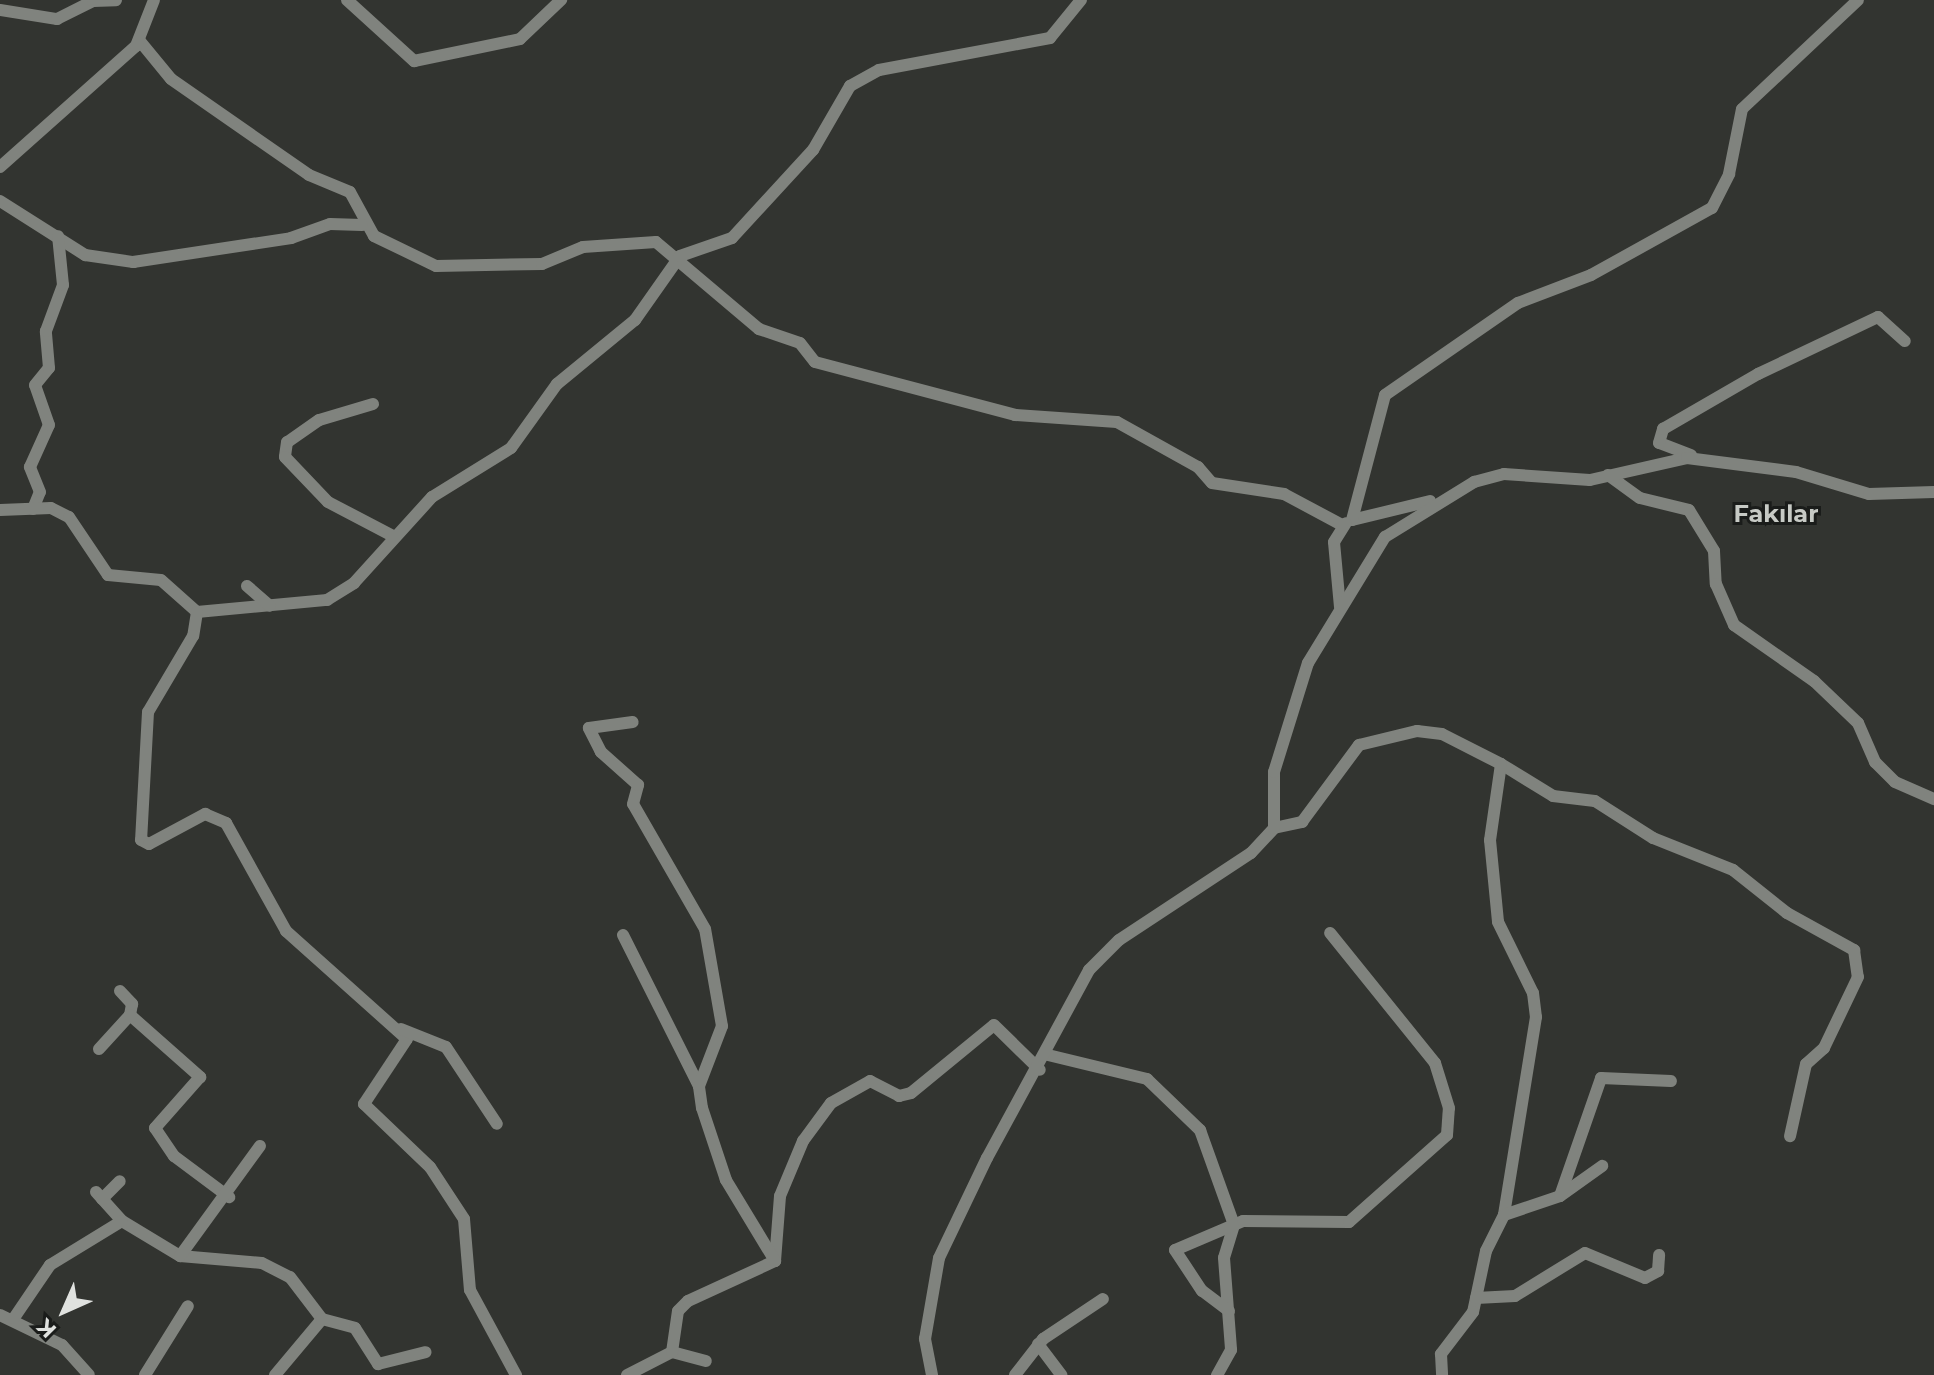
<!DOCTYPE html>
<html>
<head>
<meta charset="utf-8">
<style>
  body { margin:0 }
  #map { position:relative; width:1934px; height:1375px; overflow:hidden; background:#323430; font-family:Montserrat,sans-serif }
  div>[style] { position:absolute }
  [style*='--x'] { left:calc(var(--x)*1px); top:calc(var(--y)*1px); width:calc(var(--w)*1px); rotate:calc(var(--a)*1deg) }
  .minor>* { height:12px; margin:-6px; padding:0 6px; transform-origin:6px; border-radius:6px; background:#80837e }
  span { translate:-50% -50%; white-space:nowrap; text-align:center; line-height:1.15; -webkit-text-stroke:6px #1a1c1a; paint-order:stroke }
  .neighbourhood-label { font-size:24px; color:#c7cac5; font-weight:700 }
  .north { position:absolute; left:24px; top:1271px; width:80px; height:80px; -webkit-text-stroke:6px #1a1c1a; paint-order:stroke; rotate:225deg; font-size:22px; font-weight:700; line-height:32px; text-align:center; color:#e0e2df }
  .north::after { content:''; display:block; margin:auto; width:28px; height:36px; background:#e0e2df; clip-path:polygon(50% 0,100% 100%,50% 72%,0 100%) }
</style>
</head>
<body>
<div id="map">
  <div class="minor">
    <div style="--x:347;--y:0;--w:91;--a:42.3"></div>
    <div style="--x:414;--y:61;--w:108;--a:-11.7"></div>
    <div style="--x:520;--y:39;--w:57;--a:-43.6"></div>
    <div style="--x:0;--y:10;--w:58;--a:9"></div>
    <div style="--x:57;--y:19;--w:40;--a:-26.6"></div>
    <div style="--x:93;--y:1;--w:23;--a:-2"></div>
    <div style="--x:139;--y:40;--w:50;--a:50.6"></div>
    <div style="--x:171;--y:79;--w:168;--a:34.8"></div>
    <div style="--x:309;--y:175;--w:44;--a:22.5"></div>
    <div style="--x:350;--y:192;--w:50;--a:61.4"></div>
    <div style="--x:374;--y:236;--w:69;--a:25.8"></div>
    <div style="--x:436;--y:266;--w:106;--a:-1.1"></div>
    <div style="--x:542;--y:264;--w:44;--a:-22.5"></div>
    <div style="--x:583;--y:247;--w:73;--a:-3.9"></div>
    <div style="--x:656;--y:242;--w:135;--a:40.2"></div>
    <div style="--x:759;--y:329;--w:43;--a:18.9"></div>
    <div style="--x:800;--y:343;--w:24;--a:52"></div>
    <div style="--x:815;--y:362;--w:207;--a:14.8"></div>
    <div style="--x:1015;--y:415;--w:102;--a:3.9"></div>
    <div style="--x:1117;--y:422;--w:93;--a:29.1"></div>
    <div style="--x:1198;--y:467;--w:21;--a:49"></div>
    <div style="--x:1212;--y:483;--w:73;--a:8.7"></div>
    <div style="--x:1284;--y:494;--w:66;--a:28.1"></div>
    <div style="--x:0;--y:167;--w:182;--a:-41.7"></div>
    <div style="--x:136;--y:46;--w:49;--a:-68.6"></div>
    <div style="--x:0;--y:201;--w:101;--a:32.4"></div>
    <div style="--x:85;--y:255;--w:49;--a:8.3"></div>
    <div style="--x:133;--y:262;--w:160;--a:-8.6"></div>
    <div style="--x:291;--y:238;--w:41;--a:-19.7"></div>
    <div style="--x:330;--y:224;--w:32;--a:2"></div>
    <div style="--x:373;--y:404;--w:56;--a:163.5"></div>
    <div style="--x:319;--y:420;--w:39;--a:145"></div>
    <div style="--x:287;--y:442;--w:15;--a:98"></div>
    <div style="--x:285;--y:457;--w:62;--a:46.3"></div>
    <div style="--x:328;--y:502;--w:73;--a:27.6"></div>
    <div style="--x:1691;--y:455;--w:34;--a:-159"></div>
    <div style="--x:1659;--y:443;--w:15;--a:-74"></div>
    <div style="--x:1663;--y:429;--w:110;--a:-30.1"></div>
    <div style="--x:1758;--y:374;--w:133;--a:-25.4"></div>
    <div style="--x:1878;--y:317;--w:36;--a:42"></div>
    <div style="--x:1608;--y:475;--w:39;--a:36"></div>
    <div style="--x:1640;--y:498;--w:50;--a:13.8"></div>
    <div style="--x:1689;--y:510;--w:48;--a:58.6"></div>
    <div style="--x:1714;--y:551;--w:33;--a:87"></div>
    <div style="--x:1716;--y:584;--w:45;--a:66.3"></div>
    <div style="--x:1734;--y:625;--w:98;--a:35"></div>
    <div style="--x:1814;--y:681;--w:61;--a:43.7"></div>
    <div style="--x:1858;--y:723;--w:43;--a:66.4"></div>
    <div style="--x:1875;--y:762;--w:28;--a:45"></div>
    <div style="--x:1895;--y:782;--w:43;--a:23.6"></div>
    <div style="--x:1430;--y:501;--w:80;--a:166.3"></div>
    <div style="--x:1352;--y:520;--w:129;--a:-75.2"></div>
    <div style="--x:1385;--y:395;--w:162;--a:-34.7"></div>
    <div style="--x:1518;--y:303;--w:78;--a:-21"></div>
    <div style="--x:1591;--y:275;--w:138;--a:-29"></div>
    <div style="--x:1712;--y:208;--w:38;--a:-63"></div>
    <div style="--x:1729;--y:174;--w:66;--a:-78.7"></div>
    <div style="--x:1742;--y:109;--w:159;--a:-43.2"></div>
    <div style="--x:33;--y:509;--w:18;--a:-68"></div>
    <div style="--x:40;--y:492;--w:27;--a:-112"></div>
    <div style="--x:30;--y:467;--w:46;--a:-65.7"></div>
    <div style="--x:49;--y:425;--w:42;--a:-109.3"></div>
    <div style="--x:35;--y:385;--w:22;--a:-51"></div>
    <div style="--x:49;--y:368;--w:37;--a:-95"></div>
    <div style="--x:46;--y:331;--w:49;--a:-69.7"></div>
    <div style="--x:63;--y:285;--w:49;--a:-95.8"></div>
    <div style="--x:0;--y:510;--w:51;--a:-2.2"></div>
    <div style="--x:51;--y:508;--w:20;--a:27"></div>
    <div style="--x:69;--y:517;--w:70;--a:56.1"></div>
    <div style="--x:108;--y:575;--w:53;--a:5.4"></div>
    <div style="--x:161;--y:580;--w:48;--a:41.6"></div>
    <div style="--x:197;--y:612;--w:131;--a:-5.3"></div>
    <div style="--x:327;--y:600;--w:32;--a:-32"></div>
    <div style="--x:354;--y:583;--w:116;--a:-47.8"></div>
    <div style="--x:432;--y:497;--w:93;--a:-31.8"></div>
    <div style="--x:511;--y:448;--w:79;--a:-54.3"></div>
    <div style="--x:557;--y:384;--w:101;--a:-39.4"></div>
    <div style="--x:635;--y:320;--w:78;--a:-54.9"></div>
    <div style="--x:680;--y:256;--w:55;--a:-19.1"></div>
    <div style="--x:732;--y:238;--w:120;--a:-47.4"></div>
    <div style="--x:813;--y:150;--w:74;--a:-60"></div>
    <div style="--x:850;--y:86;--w:33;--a:-29"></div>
    <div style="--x:879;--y:70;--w:174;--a:-10.6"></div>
    <div style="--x:1050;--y:38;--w:49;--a:-50.8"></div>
    <div style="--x:247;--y:586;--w:30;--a:41"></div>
    <div style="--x:1340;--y:607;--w:65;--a:-95.3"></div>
    <div style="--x:1334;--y:542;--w:22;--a:-58"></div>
    <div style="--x:197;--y:612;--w:24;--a:99"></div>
    <div style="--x:193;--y:636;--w:88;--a:120.6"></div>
    <div style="--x:148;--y:712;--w:128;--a:93.1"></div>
    <div style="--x:141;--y:840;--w:9;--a:27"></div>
    <div style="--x:149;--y:844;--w:64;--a:-28.2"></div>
    <div style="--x:205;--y:814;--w:23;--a:23"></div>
    <div style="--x:226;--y:823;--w:124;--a:60.9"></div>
    <div style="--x:286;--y:931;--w:162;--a:41.8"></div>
    <div style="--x:407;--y:1039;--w:78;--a:123.5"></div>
    <div style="--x:364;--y:1104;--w:91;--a:43.7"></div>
    <div style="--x:430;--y:1167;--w:62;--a:56.8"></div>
    <div style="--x:464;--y:1219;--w:71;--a:85.2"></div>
    <div style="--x:470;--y:1290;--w:97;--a:61.6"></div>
    <div style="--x:1501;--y:764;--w:61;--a:31.6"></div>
    <div style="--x:1553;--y:796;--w:42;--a:6.8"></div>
    <div style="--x:1595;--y:801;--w:69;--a:32.5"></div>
    <div style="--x:1653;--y:838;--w:86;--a:21.8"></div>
    <div style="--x:1733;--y:870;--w:69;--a:38.5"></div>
    <div style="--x:1787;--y:913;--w:77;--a:28.9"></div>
    <div style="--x:1854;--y:950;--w:27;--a:82"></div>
    <div style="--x:1858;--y:977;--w:79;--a:115.6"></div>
    <div style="--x:1824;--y:1048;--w:24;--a:138"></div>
    <div style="--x:1806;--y:1064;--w:74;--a:102.5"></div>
    <div style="--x:1274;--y:828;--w:29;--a:-12"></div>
    <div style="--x:1302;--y:822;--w:96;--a:-53.5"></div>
    <div style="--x:1359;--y:745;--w:60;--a:-13.6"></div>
    <div style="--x:1417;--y:731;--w:25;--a:7"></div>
    <div style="--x:1442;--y:734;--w:66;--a:27"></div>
    <div style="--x:1501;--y:764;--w:77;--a:98.2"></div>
    <div style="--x:1490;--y:840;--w:82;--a:84.4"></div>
    <div style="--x:1498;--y:922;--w:79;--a:63.8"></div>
    <div style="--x:1533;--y:993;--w:24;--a:83"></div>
    <div style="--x:1536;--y:1017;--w:201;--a:99.2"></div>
    <div style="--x:1504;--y:1215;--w:40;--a:116.6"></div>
    <div style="--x:1486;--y:1251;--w:62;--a:102"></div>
    <div style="--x:1473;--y:1312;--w:53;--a:127.3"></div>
    <div style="--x:1441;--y:1354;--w:21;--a:87"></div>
    <div style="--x:623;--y:935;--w:169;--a:63.3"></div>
    <div style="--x:120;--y:991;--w:18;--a:47"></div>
    <div style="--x:132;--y:1004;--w:11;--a:100"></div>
    <div style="--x:401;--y:1029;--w:48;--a:21.8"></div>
    <div style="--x:446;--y:1047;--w:92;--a:56.5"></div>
    <div style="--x:99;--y:1049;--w:46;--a:-47.6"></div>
    <div style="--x:130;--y:1015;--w:94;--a:41.5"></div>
    <div style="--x:200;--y:1077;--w:68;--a:131.4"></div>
    <div style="--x:155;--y:1128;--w:34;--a:56"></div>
    <div style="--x:174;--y:1156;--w:69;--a:36.7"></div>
    <div style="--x:1048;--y:1055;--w:102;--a:13.6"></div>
    <div style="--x:1147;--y:1079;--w:74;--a:43.9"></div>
    <div style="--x:1200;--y:1130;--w:101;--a:70.3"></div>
    <div style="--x:1234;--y:1225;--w:34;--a:107"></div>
    <div style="--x:1224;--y:1258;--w:92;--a:85.6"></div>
    <div style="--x:1231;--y:1350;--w:29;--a:119"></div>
    <div style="--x:96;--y:1192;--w:39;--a:48"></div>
    <div style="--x:122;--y:1221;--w:68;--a:31.1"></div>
    <div style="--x:180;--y:1256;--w:82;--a:4.9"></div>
    <div style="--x:262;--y:1263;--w:31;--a:27"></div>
    <div style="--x:290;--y:1277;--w:53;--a:52.7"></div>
    <div style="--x:1560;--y:1196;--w:52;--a:-35.5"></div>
    <div style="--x:102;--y:1199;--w:25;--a:-45"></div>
    <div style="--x:1504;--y:1215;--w:59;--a:-18.7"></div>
    <div style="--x:1560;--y:1196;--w:125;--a:-70.8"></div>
    <div style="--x:1601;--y:1078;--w:70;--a:2.5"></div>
    <div style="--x:180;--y:1256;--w:136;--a:-54"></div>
    <div style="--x:775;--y:1261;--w:65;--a:-85.6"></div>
    <div style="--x:780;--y:1196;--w:60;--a:-67.3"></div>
    <div style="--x:803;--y:1141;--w:47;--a:-53.6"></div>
    <div style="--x:831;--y:1103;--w:45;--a:-29.4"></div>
    <div style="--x:870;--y:1081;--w:33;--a:27"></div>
    <div style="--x:899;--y:1096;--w:12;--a:-14"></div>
    <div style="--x:911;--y:1093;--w:107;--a:-39.3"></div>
    <div style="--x:994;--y:1025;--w:64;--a:44.4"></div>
    <div style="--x:1476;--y:1298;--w:39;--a:-3"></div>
    <div style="--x:1515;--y:1296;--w:82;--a:-31.6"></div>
    <div style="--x:1585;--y:1253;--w:65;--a:22.6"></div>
    <div style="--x:1645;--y:1278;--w:15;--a:-28"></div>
    <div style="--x:1658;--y:1271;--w:16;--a:-86"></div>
    <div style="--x:1229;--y:1311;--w:34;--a:-143"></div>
    <div style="--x:1202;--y:1291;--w:49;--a:-123.4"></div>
    <div style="--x:1175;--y:1250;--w:74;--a:-23.1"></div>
    <div style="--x:1243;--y:1221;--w:106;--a:0.5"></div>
    <div style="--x:1349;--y:1222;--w:131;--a:-41.6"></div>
    <div style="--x:1447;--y:1135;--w:27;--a:-86"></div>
    <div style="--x:1449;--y:1108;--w:47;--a:-107.3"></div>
    <div style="--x:1435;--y:1063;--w:167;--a:-128.9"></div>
    <div style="--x:0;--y:1315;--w:69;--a:25.8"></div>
    <div style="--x:62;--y:1345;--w:40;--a:48"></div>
    <div style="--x:14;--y:1318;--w:64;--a:-55.8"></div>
    <div style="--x:50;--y:1265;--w:84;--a:-31.4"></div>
    <div style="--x:1038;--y:1344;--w:39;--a:53"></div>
    <div style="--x:672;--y:1352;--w:35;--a:15"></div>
    <div style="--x:145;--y:1375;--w:81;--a:-58.1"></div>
    <div style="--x:275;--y:1375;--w:73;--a:-50"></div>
    <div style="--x:322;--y:1319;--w:34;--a:15"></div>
    <div style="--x:355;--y:1328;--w:43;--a:57.4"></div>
    <div style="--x:378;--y:1364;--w:49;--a:-14"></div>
    <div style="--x:627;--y:1375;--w:51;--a:-27.1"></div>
    <div style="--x:672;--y:1352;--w:41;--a:-81.7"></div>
    <div style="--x:678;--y:1311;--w:14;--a:-45"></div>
    <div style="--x:688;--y:1301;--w:96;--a:-24.7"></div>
    <div style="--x:775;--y:1261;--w:95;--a:-121.2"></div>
    <div style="--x:726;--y:1180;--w:76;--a:-108.4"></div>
    <div style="--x:702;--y:1108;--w:22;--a:-98"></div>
    <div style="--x:699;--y:1086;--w:64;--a:-69"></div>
    <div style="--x:722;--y:1026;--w:98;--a:-99.9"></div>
    <div style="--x:705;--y:929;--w:144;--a:-119.9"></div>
    <div style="--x:633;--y:804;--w:20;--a:-75"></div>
    <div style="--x:638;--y:785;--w:50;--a:-138.3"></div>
    <div style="--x:601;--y:752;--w:27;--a:-117"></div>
    <div style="--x:589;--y:728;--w:44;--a:-7.8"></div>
    <div style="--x:932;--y:1375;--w:37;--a:-101"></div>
    <div style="--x:925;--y:1339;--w:82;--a:-80.2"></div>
    <div style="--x:939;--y:1258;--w:111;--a:-64.4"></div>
    <div style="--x:987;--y:1158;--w:214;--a:-61.5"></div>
    <div style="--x:1089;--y:970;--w:42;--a:-45"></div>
    <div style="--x:1119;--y:940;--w:158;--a:-33.4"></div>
    <div style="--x:1251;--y:853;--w:34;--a:-47"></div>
    <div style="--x:1274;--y:828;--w:56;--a:-90"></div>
    <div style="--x:1274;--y:772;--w:114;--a:-72.7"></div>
    <div style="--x:1308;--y:663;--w:148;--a:-58.6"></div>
    <div style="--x:1385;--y:537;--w:105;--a:-31.7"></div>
    <div style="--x:1474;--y:482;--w:31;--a:-15"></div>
    <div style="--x:1504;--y:474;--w:86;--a:4"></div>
    <div style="--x:1590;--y:480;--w:99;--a:-12.8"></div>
    <div style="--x:1687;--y:458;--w:110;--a:7.3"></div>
    <div style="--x:1796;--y:472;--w:76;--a:16.8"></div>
    <div style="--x:1869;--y:494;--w:65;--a:-1.8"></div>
    <div style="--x:1015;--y:1375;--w:46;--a:-52.1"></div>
    <div style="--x:1043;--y:1339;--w:72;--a:-33.7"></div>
  </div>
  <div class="neighbourhood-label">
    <span style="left:1776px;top:514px">Fakılar</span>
  </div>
  <div class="north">K</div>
</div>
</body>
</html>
